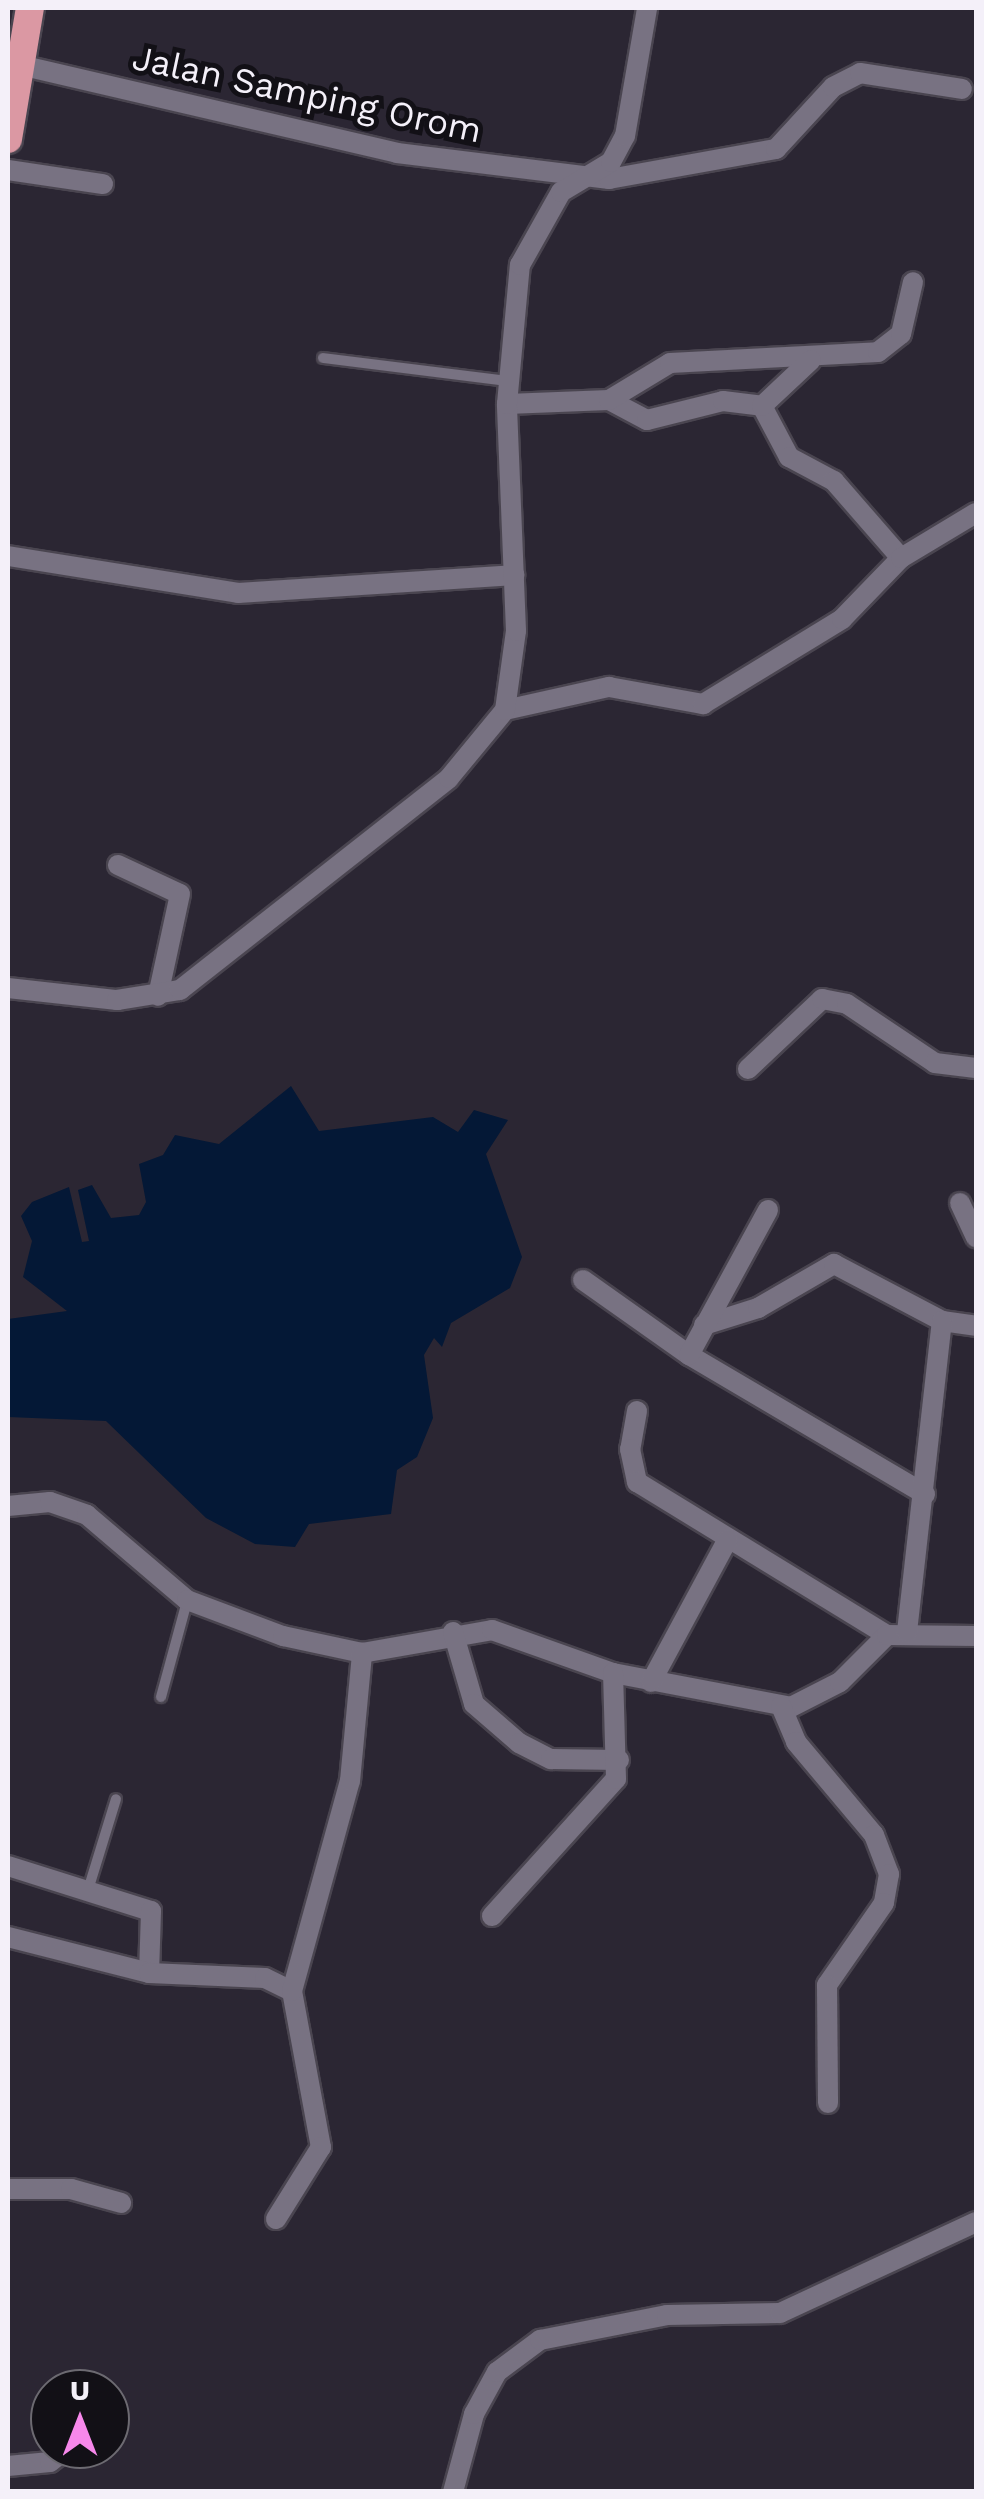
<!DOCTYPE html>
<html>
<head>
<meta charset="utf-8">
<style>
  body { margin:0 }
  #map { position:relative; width:984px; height:2499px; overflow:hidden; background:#2b2633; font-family:"Work Sans",sans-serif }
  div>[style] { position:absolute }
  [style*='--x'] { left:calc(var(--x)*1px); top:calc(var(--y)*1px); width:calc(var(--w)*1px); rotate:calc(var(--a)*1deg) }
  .water>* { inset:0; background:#041836 }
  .roads { filter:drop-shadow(2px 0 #4a4550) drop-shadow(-2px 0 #4a4550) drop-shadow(0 2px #4a4550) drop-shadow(0 -2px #4a4550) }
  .service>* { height:10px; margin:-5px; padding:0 5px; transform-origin:5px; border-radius:5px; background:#787282 }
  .minor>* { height:20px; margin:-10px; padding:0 10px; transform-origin:10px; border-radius:10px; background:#787282 }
  .trunk>* { height:28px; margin:-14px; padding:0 14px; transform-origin:14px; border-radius:14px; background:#db98a3 }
  span { translate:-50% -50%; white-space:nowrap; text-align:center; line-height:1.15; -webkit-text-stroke:10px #121016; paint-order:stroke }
  .street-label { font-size:35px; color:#f4f0f9 }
  .frame { position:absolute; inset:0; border:10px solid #f4f0f9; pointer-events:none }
  .north { position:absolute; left:30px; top:2369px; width:100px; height:100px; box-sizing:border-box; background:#121016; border:2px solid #6c6a71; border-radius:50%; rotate:0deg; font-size:28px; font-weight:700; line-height:40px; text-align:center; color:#f4f0f9 }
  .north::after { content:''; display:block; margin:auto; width:35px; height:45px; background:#f788eb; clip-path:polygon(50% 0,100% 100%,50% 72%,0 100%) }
</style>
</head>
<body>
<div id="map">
  <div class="water">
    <div style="clip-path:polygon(291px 1086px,319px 1131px,433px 1117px,458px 1132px,474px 1110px,508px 1120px,486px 1154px,522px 1257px,510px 1288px,451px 1323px,442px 1347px,434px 1338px,424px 1355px,433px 1418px,417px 1457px,397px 1470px,391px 1514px,309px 1524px,295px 1547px,255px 1544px,206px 1518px,106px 1421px,8px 1417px,8px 1319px,67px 1311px,23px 1277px,32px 1241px,21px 1216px,32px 1202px,69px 1187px,82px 1242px,89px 1241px,78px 1190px,92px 1185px,111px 1218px,139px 1215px,146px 1202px,139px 1164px,163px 1155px,175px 1135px,219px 1144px)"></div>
  </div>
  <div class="roads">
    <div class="service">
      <div style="--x:323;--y:358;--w:185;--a:7.1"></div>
      <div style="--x:161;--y:1697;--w:99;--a:-74.8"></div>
      <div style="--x:88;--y:1890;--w:95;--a:-72.9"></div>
    </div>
    <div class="minor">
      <div style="--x:20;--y:65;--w:387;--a:13.1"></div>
      <div style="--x:397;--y:153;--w:214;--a:7"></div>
      <div style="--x:609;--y:179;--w:170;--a:-10.2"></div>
      <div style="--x:776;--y:149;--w:84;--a:-47.4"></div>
      <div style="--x:833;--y:87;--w:30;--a:-27"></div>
      <div style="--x:860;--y:73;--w:103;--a:8.9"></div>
      <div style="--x:8;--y:170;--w:96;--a:8.4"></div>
      <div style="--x:609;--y:400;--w:43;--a:27.8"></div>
      <div style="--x:647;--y:420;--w:78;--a:-14"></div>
      <div style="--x:723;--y:401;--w:39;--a:7"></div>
      <div style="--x:762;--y:406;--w:58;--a:62.1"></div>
      <div style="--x:789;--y:457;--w:51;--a:28.1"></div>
      <div style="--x:834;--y:481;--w:102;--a:49"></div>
      <div style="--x:507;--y:404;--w:102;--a:-2.2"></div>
      <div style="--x:609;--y:400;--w:71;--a:-31.2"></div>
      <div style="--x:670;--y:363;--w:208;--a:-3"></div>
      <div style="--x:878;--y:352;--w:29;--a:-38"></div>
      <div style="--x:901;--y:334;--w:53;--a:-77"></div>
      <div style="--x:762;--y:406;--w:67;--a:-43.2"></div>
      <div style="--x:8;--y:556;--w:233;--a:9.1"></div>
      <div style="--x:238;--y:593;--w:277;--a:-3.7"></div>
      <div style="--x:505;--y:710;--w:107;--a:-12.5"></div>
      <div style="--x:609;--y:687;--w:96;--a:10.3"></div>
      <div style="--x:703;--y:704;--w:163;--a:-31.4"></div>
      <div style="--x:842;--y:619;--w:85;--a:-46"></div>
      <div style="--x:901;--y:558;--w:87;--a:-31"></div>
      <div style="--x:118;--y:865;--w:68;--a:25.1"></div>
      <div style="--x:180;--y:894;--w:104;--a:102.2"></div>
      <div style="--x:8;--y:988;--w:110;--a:6.3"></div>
      <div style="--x:117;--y:1000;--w:64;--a:-9"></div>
      <div style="--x:180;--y:990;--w:342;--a:-38.2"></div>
      <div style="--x:449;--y:778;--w:88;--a:-50.5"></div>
      <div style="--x:505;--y:710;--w:80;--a:-82.1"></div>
      <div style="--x:516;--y:631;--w:227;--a:-92.3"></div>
      <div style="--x:507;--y:404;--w:140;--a:-84.7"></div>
      <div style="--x:520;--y:265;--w:84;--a:-60.7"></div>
      <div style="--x:561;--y:192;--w:58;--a:-31"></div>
      <div style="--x:611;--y:162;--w:30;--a:-62"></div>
      <div style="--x:625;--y:136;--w:130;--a:-80.2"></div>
      <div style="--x:748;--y:1069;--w:102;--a:-43.4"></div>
      <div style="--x:822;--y:999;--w:25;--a:11"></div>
      <div style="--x:847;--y:1004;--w:106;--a:33.8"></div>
      <div style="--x:935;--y:1063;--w:41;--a:7"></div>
      <div style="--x:960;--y:1203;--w:38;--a:65"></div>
      <div style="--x:583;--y:1280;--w:130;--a:35.3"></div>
      <div style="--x:689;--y:1355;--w:274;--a:30.5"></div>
      <div style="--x:704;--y:1325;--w:57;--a:-17.5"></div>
      <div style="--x:758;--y:1308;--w:88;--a:-30.1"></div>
      <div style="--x:834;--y:1264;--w:122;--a:27.8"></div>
      <div style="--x:942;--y:1321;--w:34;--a:8"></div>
      <div style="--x:689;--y:1355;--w:165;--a:-61.4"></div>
      <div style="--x:637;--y:1411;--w:39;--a:100"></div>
      <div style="--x:630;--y:1449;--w:34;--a:78"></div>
      <div style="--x:637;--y:1482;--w:293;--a:31.5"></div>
      <div style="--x:8;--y:1506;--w:42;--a:-5.4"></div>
      <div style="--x:50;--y:1502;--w:39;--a:19"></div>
      <div style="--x:87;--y:1515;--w:131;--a:40.4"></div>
      <div style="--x:187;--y:1600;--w:103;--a:20.6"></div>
      <div style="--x:283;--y:1636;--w:81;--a:12.1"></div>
      <div style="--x:362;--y:1653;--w:132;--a:-10"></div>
      <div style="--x:492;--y:1630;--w:128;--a:19.6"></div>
      <div style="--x:613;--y:1673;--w:181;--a:10.8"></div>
      <div style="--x:791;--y:1707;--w:55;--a:-27"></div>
      <div style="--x:840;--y:1682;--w:66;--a:-45"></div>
      <div style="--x:887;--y:1635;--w:89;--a:0.6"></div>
      <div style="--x:453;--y:1632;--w:75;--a:73.7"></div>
      <div style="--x:474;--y:1704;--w:60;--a:40.9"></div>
      <div style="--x:519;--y:1743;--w:36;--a:27"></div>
      <div style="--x:551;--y:1759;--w:68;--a:0.8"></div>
      <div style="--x:907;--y:1632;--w:313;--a:-83.6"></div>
      <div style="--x:651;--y:1682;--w:162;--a:-61.7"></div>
      <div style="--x:781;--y:1706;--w:39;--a:67"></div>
      <div style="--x:796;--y:1742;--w:121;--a:50"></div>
      <div style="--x:874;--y:1835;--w:42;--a:69"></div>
      <div style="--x:889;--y:1874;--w:29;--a:100"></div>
      <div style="--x:884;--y:1903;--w:100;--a:124.8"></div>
      <div style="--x:827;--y:1985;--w:118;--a:89.5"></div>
      <div style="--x:8;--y:1866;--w:150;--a:17.5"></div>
      <div style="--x:151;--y:1911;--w:62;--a:91.8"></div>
      <div style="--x:492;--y:1916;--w:185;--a:-47.9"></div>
      <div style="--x:616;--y:1779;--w:106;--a:-91.6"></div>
      <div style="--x:8;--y:1937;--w:146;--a:14.3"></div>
      <div style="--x:149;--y:1973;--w:116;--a:2.5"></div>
      <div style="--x:265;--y:1978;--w:30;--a:26"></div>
      <div style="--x:292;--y:1991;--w:159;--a:79.5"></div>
      <div style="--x:321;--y:2147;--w:85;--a:122"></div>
      <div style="--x:292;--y:1991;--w:218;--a:-74.6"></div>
      <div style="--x:350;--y:1781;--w:129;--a:-84.6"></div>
      <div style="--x:8;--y:2189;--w:63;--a:0"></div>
      <div style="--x:71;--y:2189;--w:52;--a:15.6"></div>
      <div style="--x:8;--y:2466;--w:42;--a:-5.4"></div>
      <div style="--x:50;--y:2462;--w:21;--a:-37"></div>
      <div style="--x:453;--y:2492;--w:81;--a:-74.9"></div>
      <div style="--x:474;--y:2414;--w:48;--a:-61.3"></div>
      <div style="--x:497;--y:2372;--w:54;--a:-36.7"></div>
      <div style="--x:540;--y:2340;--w:129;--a:-11.1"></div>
      <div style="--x:667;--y:2315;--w:113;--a:-1"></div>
      <div style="--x:780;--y:2313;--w:216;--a:-24.9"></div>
    </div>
    <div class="trunk">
      <div style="--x:8;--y:139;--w:133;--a:-80.5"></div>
    </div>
  </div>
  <div class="street-label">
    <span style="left:307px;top:94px;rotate:12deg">Jalan Samping Orom</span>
  </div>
  <div class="frame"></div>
  <div class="north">U</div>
</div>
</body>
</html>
